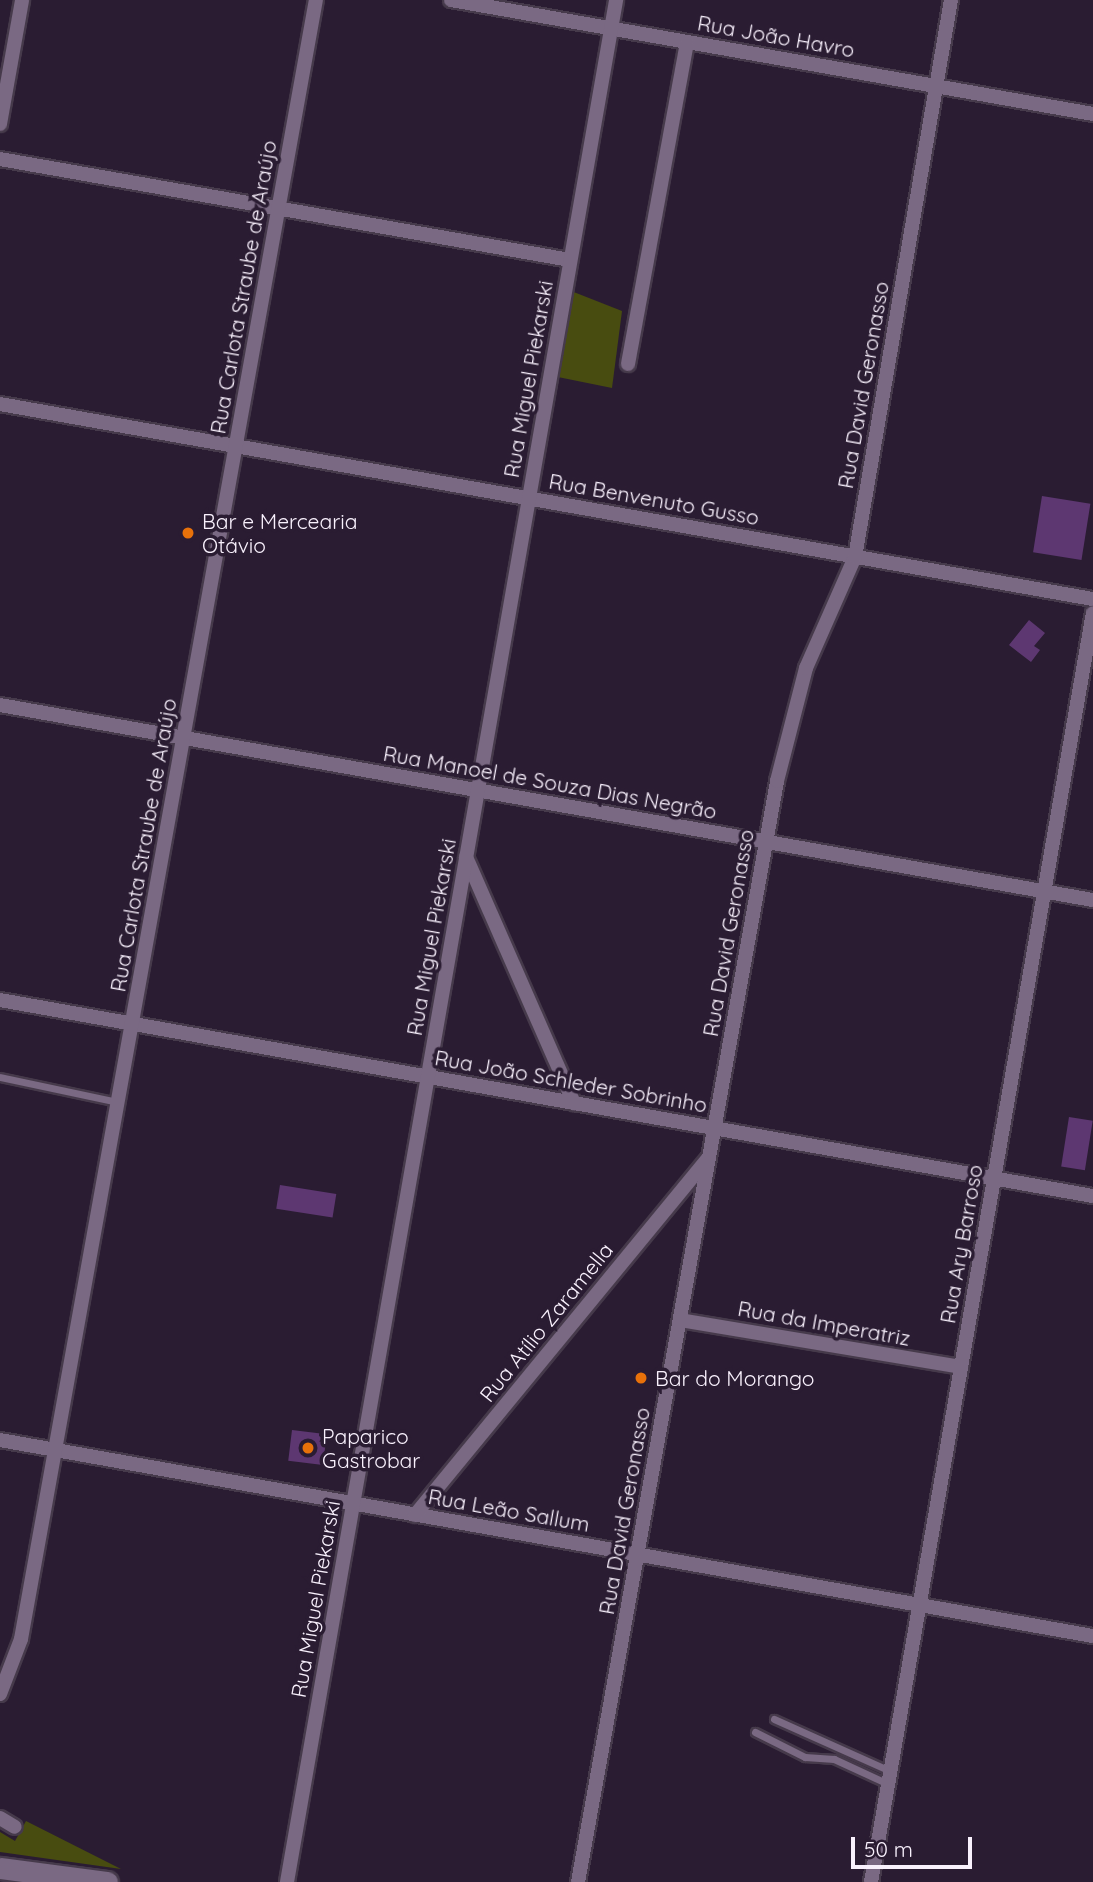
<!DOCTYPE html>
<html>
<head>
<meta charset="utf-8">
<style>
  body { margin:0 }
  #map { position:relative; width:1093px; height:1882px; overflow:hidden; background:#2a1c32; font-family:Quicksand,sans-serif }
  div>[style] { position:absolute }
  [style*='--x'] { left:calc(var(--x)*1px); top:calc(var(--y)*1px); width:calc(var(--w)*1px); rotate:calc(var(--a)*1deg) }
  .green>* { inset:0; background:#484c10 }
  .building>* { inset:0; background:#5d3771; transform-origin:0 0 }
  .roads { filter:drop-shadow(2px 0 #463a4b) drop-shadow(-2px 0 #463a4b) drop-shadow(0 2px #463a4b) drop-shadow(0 -2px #463a4b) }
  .lane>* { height:7px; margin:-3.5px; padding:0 3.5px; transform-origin:3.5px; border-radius:3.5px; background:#7a6983 }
  .street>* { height:14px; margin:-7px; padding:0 7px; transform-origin:7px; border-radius:7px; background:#7a6983 }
  .secondary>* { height:21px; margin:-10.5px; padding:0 10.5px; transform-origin:10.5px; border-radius:10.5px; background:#7a6983 }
  .dots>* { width:19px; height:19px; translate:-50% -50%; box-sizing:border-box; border:4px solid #2a1c32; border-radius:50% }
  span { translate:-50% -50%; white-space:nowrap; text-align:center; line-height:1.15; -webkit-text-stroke:7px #2a1c32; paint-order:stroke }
  .street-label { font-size:21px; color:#f9f1fd }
  .poi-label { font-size:21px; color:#f9f1fd }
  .left { translate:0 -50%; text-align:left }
  .scale { position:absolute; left:851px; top:1837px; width:121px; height:32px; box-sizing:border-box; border:4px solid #f9f1fd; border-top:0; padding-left:9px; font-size:21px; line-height:24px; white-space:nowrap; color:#f9f1fd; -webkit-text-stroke:5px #2a1c32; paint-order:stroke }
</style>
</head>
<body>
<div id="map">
  <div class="green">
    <div style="clip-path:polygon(561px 287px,622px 311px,612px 388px,548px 375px)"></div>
    <div style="clip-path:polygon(26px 1821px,121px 1869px,0 1852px,0 1832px,15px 1841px)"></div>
  </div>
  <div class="building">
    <div style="left:1042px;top:496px;width:49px;height:57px;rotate:9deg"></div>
    <div style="clip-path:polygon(1029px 620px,1045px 633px,1034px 646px,1040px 650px,1031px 662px,1009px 645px)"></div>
    <div style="left:1069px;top:1117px;width:24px;height:50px;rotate:9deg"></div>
    <div style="left:280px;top:1185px;width:57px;height:24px;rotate:9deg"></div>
    <div style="left:292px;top:1430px;width:35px;height:31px;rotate:7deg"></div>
  </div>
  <div class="roads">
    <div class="lane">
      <div style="--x:0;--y:1077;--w:121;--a:12"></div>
      <div style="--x:774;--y:1719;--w:127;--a:24.1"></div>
      <div style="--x:755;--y:1732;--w:56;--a:26.6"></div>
      <div style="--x:805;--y:1757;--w:29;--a:4"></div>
      <div style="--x:834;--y:1759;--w:60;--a:24.8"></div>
    </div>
    <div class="street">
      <div style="--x:451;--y:0;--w:652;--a:10.07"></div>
      <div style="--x:0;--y:124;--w:126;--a:-79.9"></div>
      <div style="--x:0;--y:159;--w:579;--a:10.05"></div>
      <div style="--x:628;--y:364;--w:327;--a:-79.6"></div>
      <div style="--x:0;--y:404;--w:1110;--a:10.12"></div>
      <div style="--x:0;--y:705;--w:1110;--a:10.12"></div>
      <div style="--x:466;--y:857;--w:269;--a:66.3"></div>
      <div style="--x:0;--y:1000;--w:1110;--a:10.17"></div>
      <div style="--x:680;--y:1320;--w:285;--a:9.5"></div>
      <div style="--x:0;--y:1440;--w:1110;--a:10.17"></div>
      <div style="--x:415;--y:1515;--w:460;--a:-50.6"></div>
      <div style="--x:0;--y:1694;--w:59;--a:-69.1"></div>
      <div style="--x:21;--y:1639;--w:1665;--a:-79.8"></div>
      <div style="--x:0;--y:1818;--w:17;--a:31"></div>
      <div style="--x:287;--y:1882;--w:1911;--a:-80.08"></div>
      <div style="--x:578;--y:1882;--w:1119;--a:-79.75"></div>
      <div style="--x:777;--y:781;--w:117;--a:-75.6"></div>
      <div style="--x:806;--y:668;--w:121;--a:-66.2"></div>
      <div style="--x:855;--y:557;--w:565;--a:-80.22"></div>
      <div style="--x:871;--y:1882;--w:1288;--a:-80.08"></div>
    </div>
    <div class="secondary">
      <div style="--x:0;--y:1868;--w:108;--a:7.5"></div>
    </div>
  </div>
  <div class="dots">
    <div style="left:188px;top:533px;background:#e8710a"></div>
    <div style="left:641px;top:1378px;background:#e8710a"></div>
    <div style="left:308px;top:1448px;background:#e8710a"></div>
  </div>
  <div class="street-label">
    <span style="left:776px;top:36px;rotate:10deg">Rua João Havro</span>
    <span style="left:243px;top:287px;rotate:-80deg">Rua Carlota Straube de Araújo</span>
    <span style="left:528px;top:379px;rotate:-80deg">Rua Miguel Piekarski</span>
    <span style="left:863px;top:385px;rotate:-80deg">Rua David Geronasso</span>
    <span style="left:654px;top:499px;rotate:10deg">Rua Benvenuto Gusso</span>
    <span style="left:550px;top:782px;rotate:10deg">Rua Manoel de Souza Dias Negrão</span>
    <span style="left:143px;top:845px;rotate:-80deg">Rua Carlota Straube de Araújo</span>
    <span style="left:728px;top:933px;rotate:-80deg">Rua David Geronasso</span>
    <span style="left:431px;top:937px;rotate:-80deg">Rua Miguel Piekarski</span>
    <span style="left:571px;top:1081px;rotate:10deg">Rua João Schleder Sobrinho</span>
    <span style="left:961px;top:1244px;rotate:-80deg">Rua Ary Barroso</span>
    <span style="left:546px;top:1322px;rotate:-51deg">Rua Atílio Zaramella</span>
    <span style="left:824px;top:1323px;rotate:10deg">Rua da Imperatriz</span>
    <span style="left:509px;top:1510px;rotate:10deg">Rua Leão Sallum</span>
    <span style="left:624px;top:1511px;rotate:-80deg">Rua David Geronasso</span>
    <span style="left:315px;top:1599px;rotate:-80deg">Rua Miguel Piekarski</span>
  </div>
  <div class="poi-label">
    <span class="left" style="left:202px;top:533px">Bar e Mercearia<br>Otávio</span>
    <span class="left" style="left:655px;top:1378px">Bar do Morango</span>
    <span class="left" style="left:322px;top:1448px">Paparico<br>Gastrobar</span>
  </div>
  <div class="scale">50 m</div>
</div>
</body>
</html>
